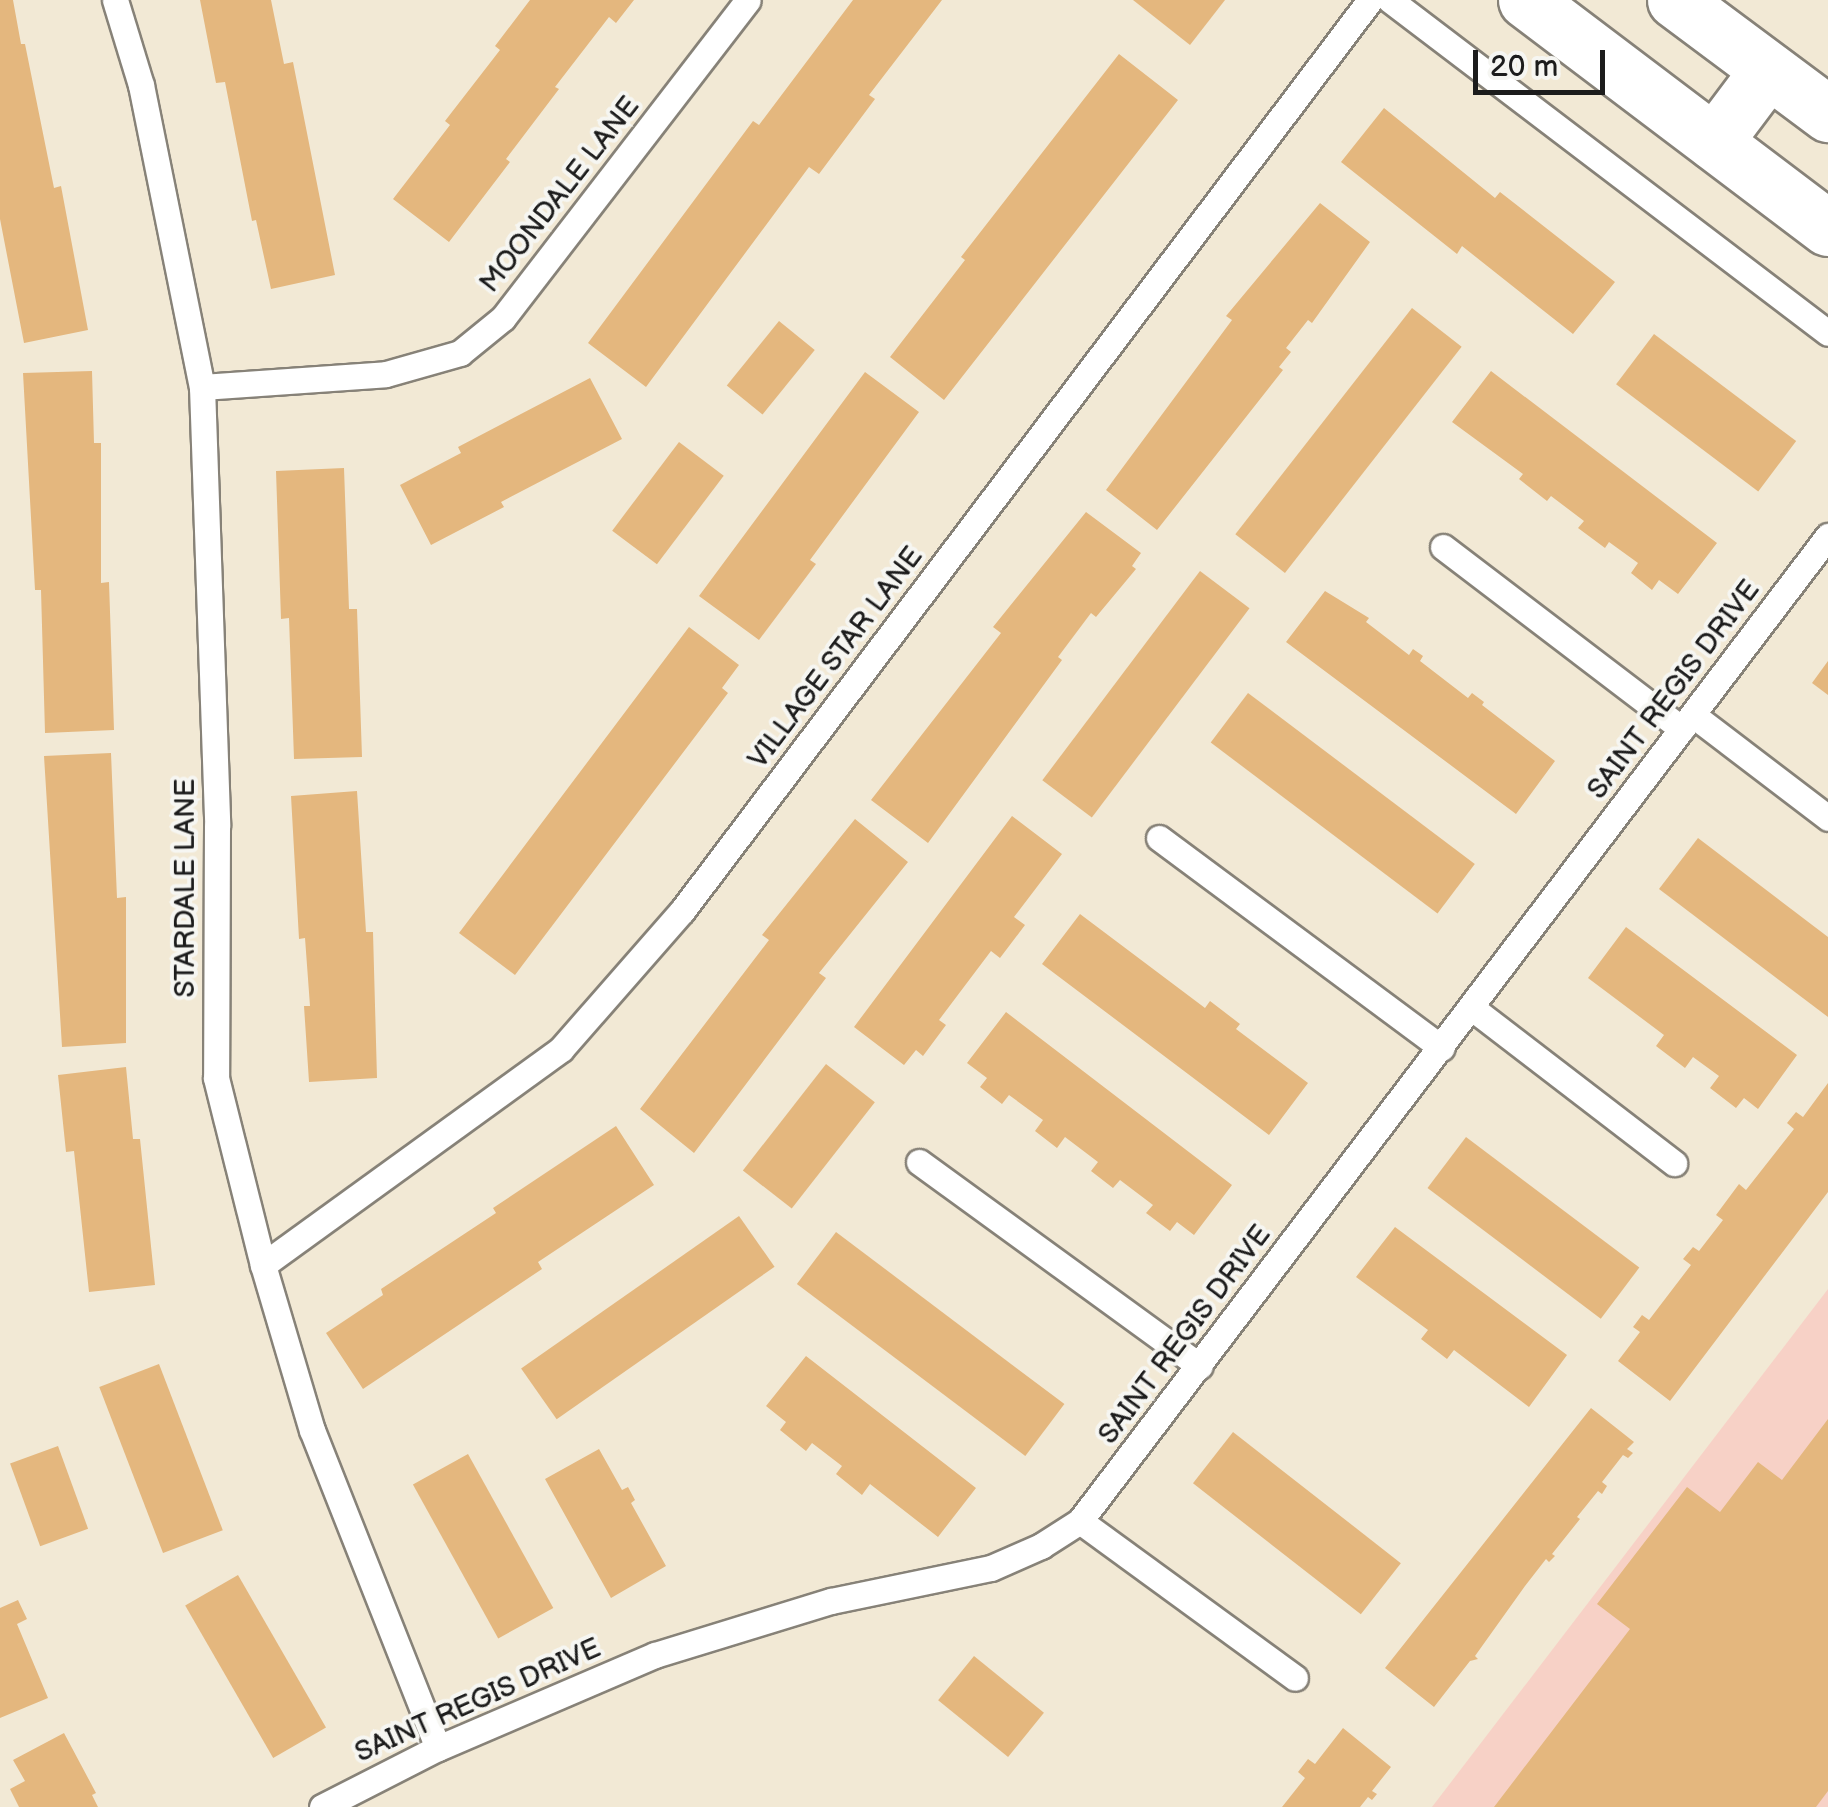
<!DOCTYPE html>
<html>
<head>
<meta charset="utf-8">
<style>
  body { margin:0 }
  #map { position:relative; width:1828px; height:1807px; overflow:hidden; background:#f2e9d5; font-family:"Balsamiq Sans",sans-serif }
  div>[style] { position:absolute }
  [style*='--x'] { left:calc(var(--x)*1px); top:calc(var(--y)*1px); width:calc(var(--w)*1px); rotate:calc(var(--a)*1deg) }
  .built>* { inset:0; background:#f7d1c6 }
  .building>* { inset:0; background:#e4b77e; transform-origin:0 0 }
  .roads { filter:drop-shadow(2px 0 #878278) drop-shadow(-2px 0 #878278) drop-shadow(0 2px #878278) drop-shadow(0 -2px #878278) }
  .lane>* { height:25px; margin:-12.5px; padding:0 12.5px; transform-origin:12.5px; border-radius:12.5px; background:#fff }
  .secondary>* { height:55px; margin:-27.5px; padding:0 27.5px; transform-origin:27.5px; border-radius:27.5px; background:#fff }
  span { translate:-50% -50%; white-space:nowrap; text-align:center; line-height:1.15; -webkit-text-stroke:8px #f6f6f2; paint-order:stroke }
  .street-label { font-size:28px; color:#1c1c1c }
  .scale { position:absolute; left:1473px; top:50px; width:132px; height:45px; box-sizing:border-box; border:5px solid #1c1c1c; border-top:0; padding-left:12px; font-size:30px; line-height:35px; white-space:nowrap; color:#1c1c1c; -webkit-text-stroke:8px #f6f6f2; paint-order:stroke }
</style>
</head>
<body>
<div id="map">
  <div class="built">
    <div style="clip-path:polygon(1828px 1289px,1828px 1807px,1432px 1807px)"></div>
  </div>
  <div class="building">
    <div style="clip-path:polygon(0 0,13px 0,21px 44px,25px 44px,54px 188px,61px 186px,88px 330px,24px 343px,0 219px)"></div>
    <div style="clip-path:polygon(200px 0,271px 0,284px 64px,293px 62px,335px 275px,271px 289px,256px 220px,252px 221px,225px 82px,216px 83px)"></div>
    <div style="clip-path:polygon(530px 0,634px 0,616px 23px,609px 17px,555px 87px,559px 89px,506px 159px,510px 162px,449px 242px,393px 199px,450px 125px,445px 121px,500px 50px,495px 46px)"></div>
    <div style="clip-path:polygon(853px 0,942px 0,869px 95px,875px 99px,819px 174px,809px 167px,646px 387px,588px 343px,753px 121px,759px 125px)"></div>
    <div style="clip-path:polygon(1133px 0,1225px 0,1190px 45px)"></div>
    <div style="clip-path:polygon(1119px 54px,1178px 100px,944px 400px,890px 357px,965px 260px,961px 257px)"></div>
    <div style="clip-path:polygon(1384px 108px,1495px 198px,1500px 192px,1615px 282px,1573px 334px,1462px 246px,1457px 254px,1341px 162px)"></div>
    <div style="clip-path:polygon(1320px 203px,1370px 242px,1312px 323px,1308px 320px,1286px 348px,1291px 352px,1279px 367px,1283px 370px,1157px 530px,1106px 490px,1232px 320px,1226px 316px)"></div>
    <div style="left:1412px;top:308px;width:63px;height:287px;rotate:38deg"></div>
    <div style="left:779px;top:321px;width:46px;height:83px;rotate:39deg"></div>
    <div style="left:1654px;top:334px;width:178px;height:63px;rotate:37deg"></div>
    <div style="clip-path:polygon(92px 371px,94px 443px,101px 443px,101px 583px,109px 582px,114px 730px,45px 733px,41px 590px,35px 590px,23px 373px)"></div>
    <div style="clip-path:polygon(1491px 371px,1717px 543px,1678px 594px,1659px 580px,1652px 590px,1631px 573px,1638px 563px,1609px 542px,1605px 548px,1578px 528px,1584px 521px,1551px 496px,1547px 501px,1519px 479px,1523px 474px,1452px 422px)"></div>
    <div style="clip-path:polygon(865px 372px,919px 412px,810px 560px,816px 564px,759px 640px,699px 596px)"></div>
    <div style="clip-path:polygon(590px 378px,622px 439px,501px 502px,504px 507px,431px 545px,400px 485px,461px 453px,458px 447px)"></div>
    <div style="left:679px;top:442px;width:56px;height:111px;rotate:37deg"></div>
    <div style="clip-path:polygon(344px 468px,349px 609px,357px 609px,362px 757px,294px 759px,289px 618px,281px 619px,276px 471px)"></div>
    <div style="clip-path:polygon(1086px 512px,1141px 553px,1132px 566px,1136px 569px,1096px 617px,1091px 613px,1058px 657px,1062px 660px,928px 843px,871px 800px,1001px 633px,993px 627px)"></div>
    <div style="left:1200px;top:571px;width:62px;height:262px;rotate:37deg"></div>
    <div style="clip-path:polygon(1325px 591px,1369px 618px,1366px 622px,1409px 655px,1413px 649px,1423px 656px,1420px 661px,1468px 698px,1472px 693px,1484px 702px,1482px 705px,1555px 761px,1516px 814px,1286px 642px)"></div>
    <div style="clip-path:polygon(689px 627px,739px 665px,722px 688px,728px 693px,515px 975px,459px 933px)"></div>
    <div style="clip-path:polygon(1828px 661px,1828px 695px,1812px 683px)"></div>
    <div style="left:1248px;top:693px;width:284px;height:62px;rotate:37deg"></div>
    <div style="clip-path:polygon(111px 753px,117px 898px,126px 897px,126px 1043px,62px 1047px,44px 756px)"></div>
    <div style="clip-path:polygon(357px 791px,366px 932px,373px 932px,377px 1078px,309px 1082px,304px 1006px,310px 1006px,305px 938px,299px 939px,291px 796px)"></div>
    <div style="clip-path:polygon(1012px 816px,1062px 854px,1014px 917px,1025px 925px,1000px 958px,991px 951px,939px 1020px,946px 1025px,923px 1056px,916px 1050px,904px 1065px,854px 1027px)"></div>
    <div style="clip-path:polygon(855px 819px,908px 862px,819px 973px,826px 978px,694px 1153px,640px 1109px,769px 940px,762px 935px)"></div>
    <div style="clip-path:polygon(1698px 838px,1828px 937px,1828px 1017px,1659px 889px)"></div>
    <div style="clip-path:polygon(1080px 914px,1205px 1008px,1210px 1001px,1240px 1024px,1236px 1029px,1308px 1083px,1269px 1135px,1042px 964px)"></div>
    <div style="clip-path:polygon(1626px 927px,1797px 1055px,1758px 1109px,1744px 1098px,1736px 1108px,1710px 1088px,1719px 1076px,1693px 1057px,1685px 1068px,1656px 1046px,1664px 1035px,1588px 978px)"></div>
    <div style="clip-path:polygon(1006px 1012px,1232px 1185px,1194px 1235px,1177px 1222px,1170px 1231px,1146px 1213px,1153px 1205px,1120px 1180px,1113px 1188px,1091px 1171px,1098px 1162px,1065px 1137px,1057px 1148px,1035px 1131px,1043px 1120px,1009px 1095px,1002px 1104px,980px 1087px,987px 1078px,967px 1063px)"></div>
    <div style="left:826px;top:1064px;width:62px;height:135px;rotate:38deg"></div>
    <div style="clip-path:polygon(126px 1067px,133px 1139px,140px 1139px,155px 1285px,89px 1292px,74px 1151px,66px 1152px,58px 1075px)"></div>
    <div style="clip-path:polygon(1828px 1083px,1828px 1192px,1670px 1401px,1618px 1361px,1640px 1332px,1633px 1327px,1642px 1315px,1649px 1320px,1691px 1265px,1683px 1259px,1693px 1247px,1699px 1251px,1723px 1220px,1716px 1215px,1739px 1184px,1746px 1190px,1794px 1129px,1787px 1123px,1796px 1112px,1803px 1117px)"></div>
    <div style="clip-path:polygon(616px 1126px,654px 1185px,538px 1262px,542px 1269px,363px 1389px,326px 1333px,383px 1295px,381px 1289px,496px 1213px,493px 1208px)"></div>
    <div style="left:1466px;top:1137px;width:217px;height:64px;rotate:37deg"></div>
    <div style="left:739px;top:1216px;width:62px;height:266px;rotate:55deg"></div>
    <div style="clip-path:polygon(1395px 1227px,1567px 1355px,1529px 1407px,1454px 1350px,1447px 1359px,1421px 1339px,1428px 1330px,1356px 1277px)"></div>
    <div style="left:836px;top:1232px;width:286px;height:65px;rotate:37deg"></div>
    <div style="clip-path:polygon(806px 1356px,976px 1488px,938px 1537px,870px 1484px,862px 1495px,836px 1474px,842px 1466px,812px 1443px,806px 1451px,780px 1430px,786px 1422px,766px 1406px)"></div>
    <div style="left:159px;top:1364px;width:178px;height:64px;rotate:69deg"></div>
    <div style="clip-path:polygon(1591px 1408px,1634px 1442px,1627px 1449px,1633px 1453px,1628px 1458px,1623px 1455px,1602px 1482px,1607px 1486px,1602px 1494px,1598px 1491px,1577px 1517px,1580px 1519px,1552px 1554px,1555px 1556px,1549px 1562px,1546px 1559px,1525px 1586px,1475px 1656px,1478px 1659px,1470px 1661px,1434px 1707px,1385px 1668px)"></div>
    <div style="clip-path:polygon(1828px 1419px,1828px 1791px,1816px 1807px,1494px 1807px,1630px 1629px,1597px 1604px,1687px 1487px,1720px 1512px,1758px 1462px,1782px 1480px)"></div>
    <div style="left:1233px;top:1432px;width:213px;height:65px;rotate:38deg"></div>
    <div style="left:58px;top:1446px;width:88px;height:51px;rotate:70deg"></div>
    <div style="clip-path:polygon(599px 1449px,622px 1490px,628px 1487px,635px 1500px,631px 1503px,666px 1566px,611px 1598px,545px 1479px)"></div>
    <div style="left:468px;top:1454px;width:176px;height:63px;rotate:61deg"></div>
    <div style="left:238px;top:1575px;width:176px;height:61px;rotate:60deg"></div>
    <div style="clip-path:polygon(18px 1600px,27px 1619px,17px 1624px,48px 1698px,0 1718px,0 1608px)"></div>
    <div style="left:974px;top:1656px;width:90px;height:57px;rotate:39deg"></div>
    <div style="clip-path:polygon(1343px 1728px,1391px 1767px,1372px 1791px,1377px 1794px,1372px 1800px,1368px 1797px,1360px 1807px,1282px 1807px,1305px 1778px,1298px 1772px,1308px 1759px,1315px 1764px)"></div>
    <div style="clip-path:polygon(64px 1733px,96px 1793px,92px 1795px,98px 1807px,19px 1807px,10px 1789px,25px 1781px,13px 1760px)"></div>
  </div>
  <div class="roads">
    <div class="lane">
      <div style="--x:115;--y:0;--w:89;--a:73"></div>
      <div style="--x:141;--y:85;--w:308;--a:78.6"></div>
      <div style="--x:202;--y:387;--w:439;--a:88"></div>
      <div style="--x:217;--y:826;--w:252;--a:90.2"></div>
      <div style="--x:216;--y:1078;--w:193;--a:75.9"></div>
      <div style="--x:263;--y:1265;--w:172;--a:73.5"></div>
      <div style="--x:312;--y:1430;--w:342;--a:68.4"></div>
      <div style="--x:1390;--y:0;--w:550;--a:37.24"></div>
      <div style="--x:202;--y:387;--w:184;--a:-4"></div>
      <div style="--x:386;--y:374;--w:77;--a:-15.8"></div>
      <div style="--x:460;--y:353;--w:55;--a:-39.1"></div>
      <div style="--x:503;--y:318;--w:401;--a:-52.4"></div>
      <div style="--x:1443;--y:547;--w:300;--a:37.3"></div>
      <div style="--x:1693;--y:715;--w:170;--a:37.3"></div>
      <div style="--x:1159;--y:838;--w:352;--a:36.6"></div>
      <div style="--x:1472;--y:1008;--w:255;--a:37.5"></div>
      <div style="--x:919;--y:1162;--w:347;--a:36"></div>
      <div style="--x:263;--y:1265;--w:368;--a:-35.9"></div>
      <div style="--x:561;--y:1049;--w:184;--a:-48.8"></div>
      <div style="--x:682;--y:911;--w:1142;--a:-52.94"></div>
      <div style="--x:1080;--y:1521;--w:266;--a:36.1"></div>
      <div style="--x:322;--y:1807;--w:130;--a:-27"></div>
      <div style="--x:438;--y:1748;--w:236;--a:-23.2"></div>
      <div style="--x:655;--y:1655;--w:184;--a:-17.1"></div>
      <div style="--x:831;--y:1601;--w:163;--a:-11.7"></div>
      <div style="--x:991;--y:1568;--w:55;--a:-23.7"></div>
      <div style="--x:1041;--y:1546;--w:46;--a:-32.7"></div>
      <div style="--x:1080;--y:1521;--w:1237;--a:-52.79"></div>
    </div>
    <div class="secondary">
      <div style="--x:1526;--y:0;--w:378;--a:37.1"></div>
      <div style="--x:1675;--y:0;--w:191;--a:36.7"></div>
      <div style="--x:1714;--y:142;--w:90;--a:-53.1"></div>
    </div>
  </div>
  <div class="street-label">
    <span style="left:560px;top:195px;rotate:-52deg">MOONDALE LANE</span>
    <span style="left:836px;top:658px;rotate:-53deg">VILLAGE STAR LANE</span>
    <span style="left:1674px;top:690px;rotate:-53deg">SAINT REGIS DRIVE</span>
    <span style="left:186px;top:888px;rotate:-90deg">STARDALE LANE</span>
    <span style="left:1185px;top:1335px;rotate:-53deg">SAINT REGIS DRIVE</span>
    <span style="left:478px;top:1701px;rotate:-24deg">SAINT REGIS DRIVE</span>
  </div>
  <div class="scale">20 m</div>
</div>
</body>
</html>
